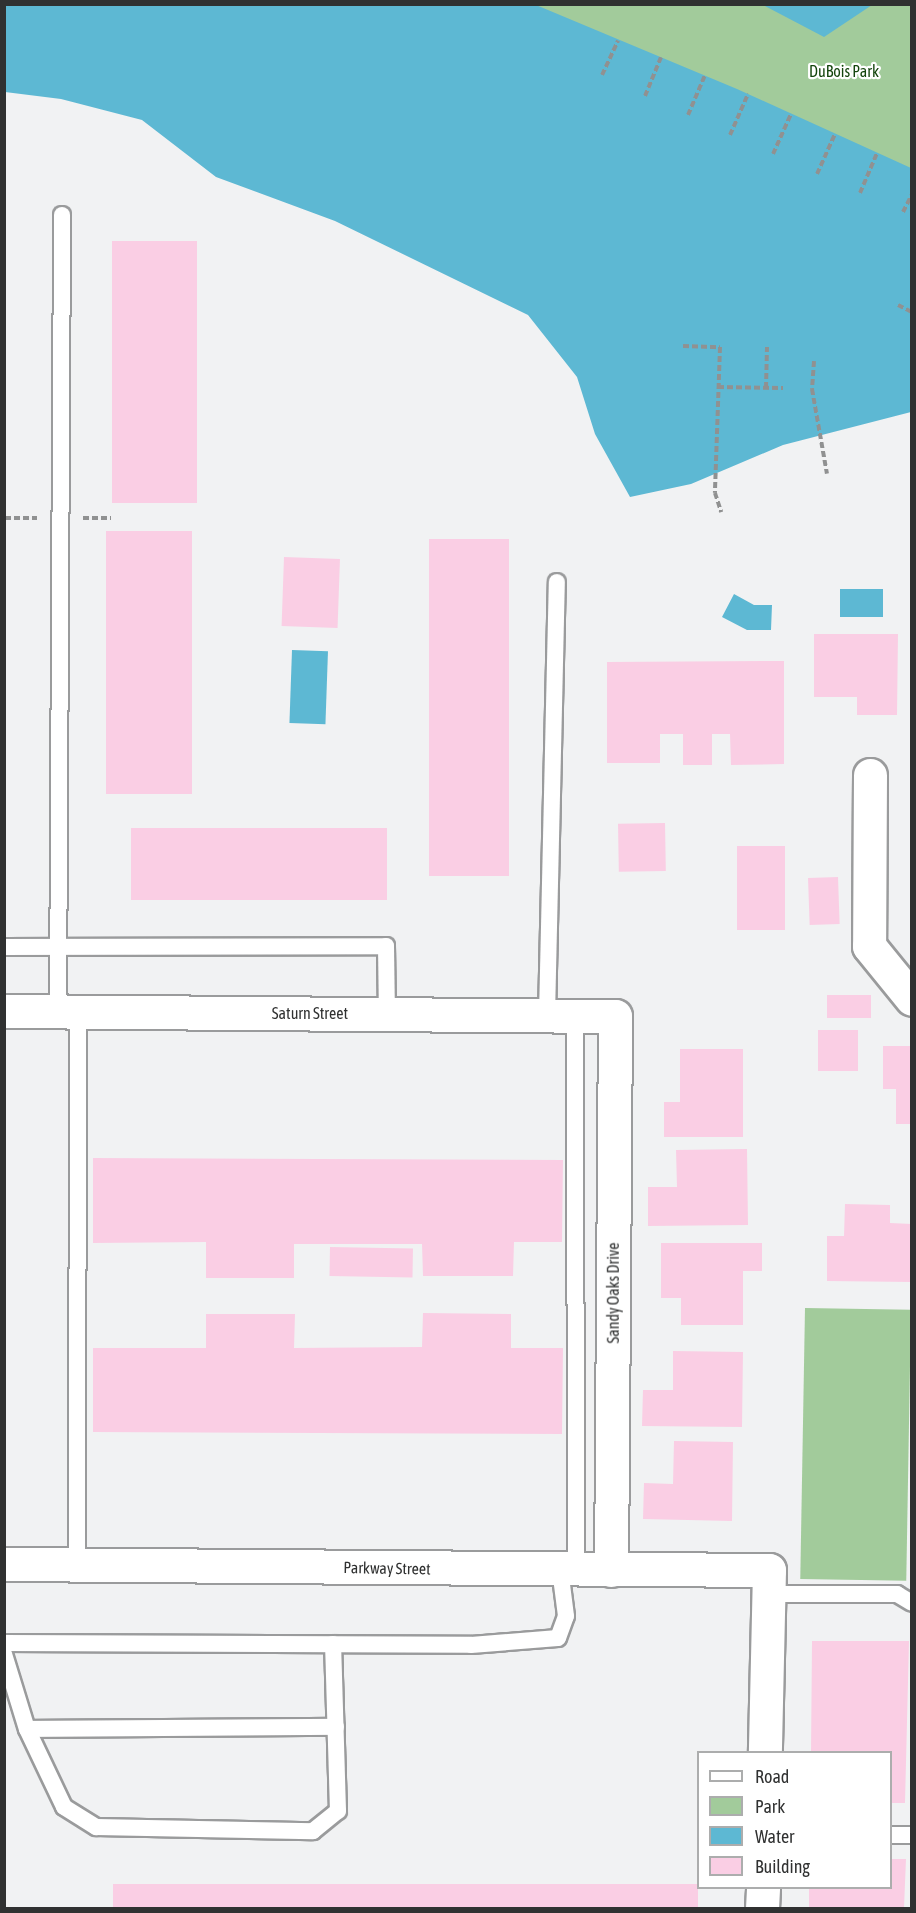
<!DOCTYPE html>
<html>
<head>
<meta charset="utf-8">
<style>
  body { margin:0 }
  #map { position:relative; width:916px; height:1913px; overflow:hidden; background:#f1f2f3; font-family:"Asap Condensed",sans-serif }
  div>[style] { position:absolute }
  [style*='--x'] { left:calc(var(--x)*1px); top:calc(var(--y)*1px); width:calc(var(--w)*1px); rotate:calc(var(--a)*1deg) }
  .green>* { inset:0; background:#a2cb9b; transform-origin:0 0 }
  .water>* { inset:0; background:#5db8d3; transform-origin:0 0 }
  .building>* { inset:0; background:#facee4; transform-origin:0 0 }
  .path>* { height:4px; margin-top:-2px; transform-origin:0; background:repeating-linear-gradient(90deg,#909191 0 6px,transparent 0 9px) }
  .roads { filter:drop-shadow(2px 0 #9a9b9c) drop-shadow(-2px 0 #9a9b9c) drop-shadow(0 2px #9a9b9c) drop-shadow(0 -2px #9a9b9c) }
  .lane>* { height:16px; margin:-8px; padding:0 8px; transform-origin:8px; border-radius:8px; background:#fff }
  .street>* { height:33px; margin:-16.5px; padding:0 16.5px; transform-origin:16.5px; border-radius:16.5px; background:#fff }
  span { translate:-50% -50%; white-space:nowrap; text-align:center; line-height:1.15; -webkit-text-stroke:4.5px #fff; paint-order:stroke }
  .park-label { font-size:16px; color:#14450d }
  .street-label { font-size:16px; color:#303131 }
  .frame { position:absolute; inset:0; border:6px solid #303131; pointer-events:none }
  .legend { position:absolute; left:697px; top:1751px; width:195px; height:138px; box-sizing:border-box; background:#fff; border:2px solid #acadad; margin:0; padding:8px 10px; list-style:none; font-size:18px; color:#303131 }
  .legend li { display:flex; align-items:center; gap:12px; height:30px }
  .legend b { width:30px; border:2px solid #acadad }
</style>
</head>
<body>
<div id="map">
  <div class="green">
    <div style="clip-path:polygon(525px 5px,911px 5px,911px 172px)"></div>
    <div style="left:805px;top:1308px;width:106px;height:271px;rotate:1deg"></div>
  </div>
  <div class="water">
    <div style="clip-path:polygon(5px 4px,536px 5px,737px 89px,911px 168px,911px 412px,783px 445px,691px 484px,630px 497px,595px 434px,577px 377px,528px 315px,335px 221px,216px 177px,142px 120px,61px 99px,5px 92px)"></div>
    <div style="clip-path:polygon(763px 5px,872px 4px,872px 5px,824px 37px)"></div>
    <div style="left:840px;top:589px;width:43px;height:28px"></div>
    <div style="clip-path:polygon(734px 594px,754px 605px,772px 605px,771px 630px,747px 630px,722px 617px)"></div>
    <div style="left:292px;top:650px;width:36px;height:73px;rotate:2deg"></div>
  </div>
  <div class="building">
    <div style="left:112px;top:241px;width:85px;height:262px"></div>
    <div style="left:106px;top:531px;width:86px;height:263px"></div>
    <div style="left:429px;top:539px;width:80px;height:337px"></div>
    <div style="left:284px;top:557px;width:56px;height:69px;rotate:2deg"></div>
    <div style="clip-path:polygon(814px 634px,898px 634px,897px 715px,857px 715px,857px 697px,814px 697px)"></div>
    <div style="clip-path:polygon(784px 661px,784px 764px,731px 765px,730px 734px,712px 734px,712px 765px,683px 765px,683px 734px,660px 734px,660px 763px,607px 763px,607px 662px)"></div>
    <div style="left:665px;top:823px;width:48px;height:47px;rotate:89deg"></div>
    <div style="left:131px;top:828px;width:256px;height:72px"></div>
    <div style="left:737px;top:846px;width:48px;height:84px"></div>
    <div style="left:838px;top:877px;width:47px;height:30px;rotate:88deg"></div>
    <div style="left:827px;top:995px;width:44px;height:23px"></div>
    <div style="left:818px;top:1030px;width:40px;height:41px"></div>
    <div style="clip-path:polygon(883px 1046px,912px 1046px,912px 1124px,896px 1124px,896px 1089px,883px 1089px)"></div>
    <div style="clip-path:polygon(680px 1049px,743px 1049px,743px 1137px,664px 1137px,664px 1102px,680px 1102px)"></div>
    <div style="clip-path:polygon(747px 1149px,748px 1225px,648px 1226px,648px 1187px,677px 1187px,676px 1150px)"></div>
    <div style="clip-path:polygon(93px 1158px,563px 1160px,562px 1242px,514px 1242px,513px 1276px,423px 1276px,422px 1244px,294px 1244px,294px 1278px,206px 1278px,206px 1242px,93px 1243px)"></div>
    <div style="clip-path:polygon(845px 1204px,890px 1205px,890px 1223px,912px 1224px,912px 1282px,827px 1281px,827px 1236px,844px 1236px)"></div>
    <div style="clip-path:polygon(661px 1243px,762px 1243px,762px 1271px,743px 1271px,743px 1325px,681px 1325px,681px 1298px,661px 1298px)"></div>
    <div style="left:330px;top:1247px;width:83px;height:29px;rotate:1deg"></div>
    <div style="clip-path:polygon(423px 1313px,511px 1314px,511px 1348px,563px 1348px,562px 1434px,93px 1432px,93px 1348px,206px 1348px,206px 1314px,295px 1314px,294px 1348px,422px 1347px)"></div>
    <div style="clip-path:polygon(673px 1351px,743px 1352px,742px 1427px,642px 1426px,643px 1390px,673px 1390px)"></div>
    <div style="clip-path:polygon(674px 1441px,733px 1442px,732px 1521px,643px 1519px,644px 1483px,673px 1484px)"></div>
    <div style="clip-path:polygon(812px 1641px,909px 1641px,905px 1803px,890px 1803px,890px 1752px,811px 1752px)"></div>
    <div style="clip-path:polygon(890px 1859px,906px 1859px,904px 1908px,809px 1908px,809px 1888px,890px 1888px)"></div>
    <div style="left:113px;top:1884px;width:585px;height:24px"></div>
  </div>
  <div class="path">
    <div style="--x:602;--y:75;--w:38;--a:-65"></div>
    <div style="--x:645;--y:96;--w:42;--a:-67.7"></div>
    <div style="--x:688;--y:115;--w:43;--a:-67"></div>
    <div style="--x:730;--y:135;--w:45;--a:-66.3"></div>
    <div style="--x:773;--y:154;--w:44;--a:-65.8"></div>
    <div style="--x:817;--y:174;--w:44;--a:-65.8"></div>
    <div style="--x:860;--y:193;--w:43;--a:-67"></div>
    <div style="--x:903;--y:212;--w:20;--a:-63"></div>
    <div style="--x:898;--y:305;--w:16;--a:27"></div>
    <div style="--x:683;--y:346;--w:37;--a:2"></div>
    <div style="--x:720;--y:347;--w:146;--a:92"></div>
    <div style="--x:715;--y:493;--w:20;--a:72"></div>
    <div style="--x:814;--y:361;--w:28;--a:94"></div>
    <div style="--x:812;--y:389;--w:86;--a:80"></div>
    <div style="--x:718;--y:387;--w:65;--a:0.9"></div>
    <div style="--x:766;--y:388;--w:41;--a:-88.6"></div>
    <div style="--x:5;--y:518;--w:32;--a:0"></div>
    <div style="--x:83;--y:518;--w:28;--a:0"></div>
  </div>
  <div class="roads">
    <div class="lane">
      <div style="--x:4;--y:947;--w:382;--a:-0.1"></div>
      <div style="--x:386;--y:946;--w:68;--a:89.2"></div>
      <div style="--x:58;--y:1011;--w:796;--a:-89.71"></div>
      <div style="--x:547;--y:1015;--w:433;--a:-88.7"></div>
      <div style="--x:575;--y:1015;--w:554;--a:89.9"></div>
      <div style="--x:77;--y:1565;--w:554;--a:-89.9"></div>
      <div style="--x:768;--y:1594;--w:129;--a:0"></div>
      <div style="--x:897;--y:1594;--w:17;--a:31"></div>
      <div style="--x:4;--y:1643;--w:467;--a:0.2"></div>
      <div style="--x:471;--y:1645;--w:87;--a:-4.6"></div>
      <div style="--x:558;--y:1638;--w:23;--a:-70"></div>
      <div style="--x:566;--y:1616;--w:47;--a:-97.3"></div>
      <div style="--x:4;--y:1654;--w:78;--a:73"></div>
      <div style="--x:27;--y:1729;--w:86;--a:64.6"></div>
      <div style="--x:64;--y:1807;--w:38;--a:32"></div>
      <div style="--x:96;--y:1827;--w:217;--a:1.1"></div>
      <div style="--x:313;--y:1831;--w:32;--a:-39"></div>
      <div style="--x:338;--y:1811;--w:167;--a:-91.7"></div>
      <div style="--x:27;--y:1729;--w:309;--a:-0.4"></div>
      <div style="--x:890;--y:1835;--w:22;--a:0"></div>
    </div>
    <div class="street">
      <div style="--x:870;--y:775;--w:171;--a:90.3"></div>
      <div style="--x:869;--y:946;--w:68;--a:50.9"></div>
      <div style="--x:4;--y:1011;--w:611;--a:0.47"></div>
      <div style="--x:615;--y:1016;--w:554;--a:90.41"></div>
      <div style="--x:4;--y:1564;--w:765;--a:0.45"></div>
      <div style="--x:769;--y:1570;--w:182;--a:91.3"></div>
      <div style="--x:762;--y:1908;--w:20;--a:-87"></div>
    </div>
  </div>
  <div class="park-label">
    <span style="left:844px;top:71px">DuBois Park</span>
  </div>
  <div class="street-label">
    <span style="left:310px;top:1013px">Saturn Street</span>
    <span style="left:613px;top:1293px;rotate:-90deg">Sandy Oaks Drive</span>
    <span style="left:387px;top:1568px;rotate:1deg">Parkway Street</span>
  </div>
  <div class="frame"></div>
  <ul class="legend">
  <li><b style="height:8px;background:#fff"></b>Road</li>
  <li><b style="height:16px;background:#a2cb9b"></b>Park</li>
  <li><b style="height:16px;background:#5db8d3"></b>Water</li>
  <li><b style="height:16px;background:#facee4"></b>Building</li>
  </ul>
</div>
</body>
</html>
